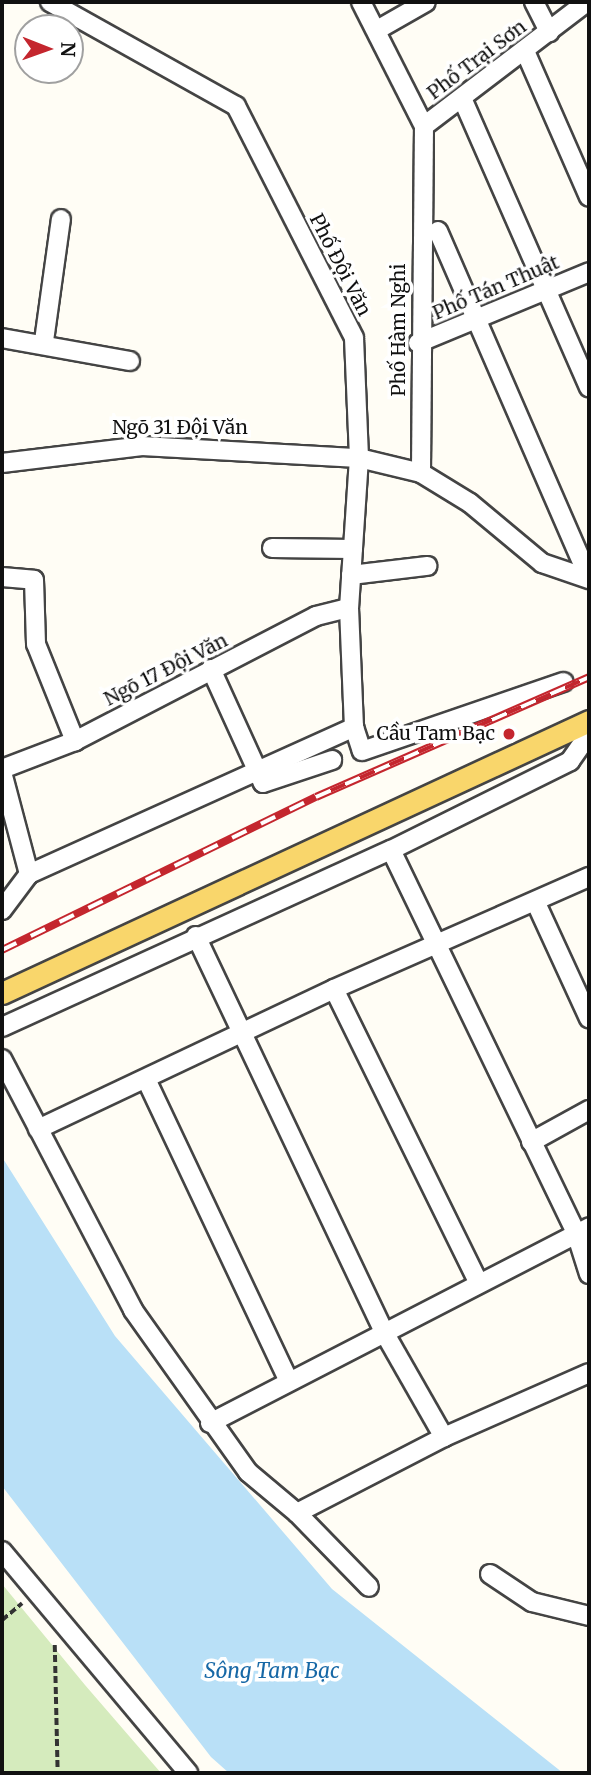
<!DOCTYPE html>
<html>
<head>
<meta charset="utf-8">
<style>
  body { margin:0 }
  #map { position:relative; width:591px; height:1775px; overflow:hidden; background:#fffdf5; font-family:Merriweather,serif }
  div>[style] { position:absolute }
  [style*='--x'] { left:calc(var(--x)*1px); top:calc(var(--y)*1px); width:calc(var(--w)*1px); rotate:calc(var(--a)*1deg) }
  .green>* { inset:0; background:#d5ebbd }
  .water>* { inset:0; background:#b9e0f7 }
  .path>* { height:3.5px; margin-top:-1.75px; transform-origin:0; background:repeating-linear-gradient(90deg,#333 0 7px,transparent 0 10.5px) }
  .roads { filter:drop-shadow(2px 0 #444) drop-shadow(-2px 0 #444) drop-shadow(0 2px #444) drop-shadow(0 -2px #444) }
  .minor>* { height:18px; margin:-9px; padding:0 9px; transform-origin:9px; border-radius:9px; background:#fff }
  .major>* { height:21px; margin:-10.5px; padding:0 10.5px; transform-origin:10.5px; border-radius:10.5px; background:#f9d66b }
  .rail>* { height:8px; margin-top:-4px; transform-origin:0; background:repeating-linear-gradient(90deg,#fff 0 16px,#c4262e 0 32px); box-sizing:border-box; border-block:2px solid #c4262e }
  .dots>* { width:19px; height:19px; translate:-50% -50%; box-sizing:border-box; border:4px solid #fff; border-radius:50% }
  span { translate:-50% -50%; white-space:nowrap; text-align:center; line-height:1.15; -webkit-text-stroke:7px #fff; paint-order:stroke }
  .street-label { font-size:19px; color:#111 }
  .poi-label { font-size:19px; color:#111 }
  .right { translate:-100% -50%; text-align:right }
  .water-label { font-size:21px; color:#1768a6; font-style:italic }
  .frame { position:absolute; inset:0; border:4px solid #111; pointer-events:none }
  .north { position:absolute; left:14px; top:14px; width:70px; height:70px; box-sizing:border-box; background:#fff; border:2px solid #a0a0a0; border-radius:50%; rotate:91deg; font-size:19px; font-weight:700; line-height:28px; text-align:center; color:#111 }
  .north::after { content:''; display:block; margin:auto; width:24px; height:32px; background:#c4262e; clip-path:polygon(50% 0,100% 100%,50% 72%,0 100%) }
</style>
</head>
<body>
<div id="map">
  <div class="green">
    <div style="clip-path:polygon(2px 1584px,85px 1685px,161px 1773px,2px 1773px)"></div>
  </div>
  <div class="water">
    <div style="clip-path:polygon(2px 1157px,115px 1336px,332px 1589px,563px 1773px,229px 1773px,211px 1757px,2px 1486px)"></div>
  </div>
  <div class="path">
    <div style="--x:2;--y:1620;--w:26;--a:-40"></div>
    <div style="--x:55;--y:1645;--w:128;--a:88.7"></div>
  </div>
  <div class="roads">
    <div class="minor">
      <div style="--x:50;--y:2;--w:213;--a:29.2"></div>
      <div style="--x:236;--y:106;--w:260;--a:63"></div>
      <div style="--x:354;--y:338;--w:120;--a:87.6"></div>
      <div style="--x:359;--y:458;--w:150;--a:93.8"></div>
      <div style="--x:349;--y:608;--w:119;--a:87.6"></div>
      <div style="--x:354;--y:727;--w:25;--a:72"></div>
      <div style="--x:362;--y:751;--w:213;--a:-18.9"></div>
      <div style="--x:361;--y:2;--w:139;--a:63.1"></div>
      <div style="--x:424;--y:126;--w:347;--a:90.5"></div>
      <div style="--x:421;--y:473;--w:57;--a:31.5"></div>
      <div style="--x:470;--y:503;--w:94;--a:39.8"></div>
      <div style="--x:542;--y:563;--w:50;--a:18.8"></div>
      <div style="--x:534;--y:2;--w:34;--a:63"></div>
      <div style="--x:377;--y:30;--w:56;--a:-29.7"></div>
      <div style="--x:525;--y:51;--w:159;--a:66.3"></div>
      <div style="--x:462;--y:98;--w:316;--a:66.3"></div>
      <div style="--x:424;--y:126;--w:205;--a:-37.3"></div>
      <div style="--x:438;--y:231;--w:378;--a:66.5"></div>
      <div style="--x:2;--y:338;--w:130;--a:10.2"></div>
      <div style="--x:44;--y:341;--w:123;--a:-82.1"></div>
      <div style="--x:418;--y:343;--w:185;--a:-22.5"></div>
      <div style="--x:2;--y:463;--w:141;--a:-6.9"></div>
      <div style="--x:142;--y:446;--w:217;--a:3.2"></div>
      <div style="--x:359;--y:458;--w:64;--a:13.6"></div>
      <div style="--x:272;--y:548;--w:81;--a:0.7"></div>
      <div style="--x:351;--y:575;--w:77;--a:-6.8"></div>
      <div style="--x:2;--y:577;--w:32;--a:5"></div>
      <div style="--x:34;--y:580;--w:64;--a:88.2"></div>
      <div style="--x:36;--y:644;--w:105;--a:68.1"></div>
      <div style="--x:211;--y:669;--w:125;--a:65.5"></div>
      <div style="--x:263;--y:783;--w:73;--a:-18.4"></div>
      <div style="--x:2;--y:769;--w:78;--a:-21"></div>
      <div style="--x:75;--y:741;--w:271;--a:-27.4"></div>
      <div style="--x:316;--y:616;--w:34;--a:-14"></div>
      <div style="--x:2;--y:772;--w:106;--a:75.2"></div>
      <div style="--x:29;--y:874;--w:45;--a:126.9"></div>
      <div style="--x:391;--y:850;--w:425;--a:64.2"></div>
      <div style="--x:576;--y:1233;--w:43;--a:72.4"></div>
      <div style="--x:29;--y:874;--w:357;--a:-24.3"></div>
      <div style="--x:536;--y:903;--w:127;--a:65.3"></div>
      <div style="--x:196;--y:936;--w:438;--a:64.6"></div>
      <div style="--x:384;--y:1332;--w:121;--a:60.3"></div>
      <div style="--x:334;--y:989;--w:326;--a:63.8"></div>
      <div style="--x:2;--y:1027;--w:427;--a:-24.5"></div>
      <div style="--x:391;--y:850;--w:200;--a:-26.4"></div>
      <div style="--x:570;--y:761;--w:33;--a:-55"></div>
      <div style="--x:2;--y:1059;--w:283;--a:62.4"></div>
      <div style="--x:133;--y:1310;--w:199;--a:54.6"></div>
      <div style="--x:248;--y:1472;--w:64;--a:39.9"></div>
      <div style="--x:297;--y:1513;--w:165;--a:-27.3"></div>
      <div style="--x:444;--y:1437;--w:158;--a:-23.8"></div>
      <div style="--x:146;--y:1079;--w:332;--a:64.7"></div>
      <div style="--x:38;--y:1129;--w:327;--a:-25.3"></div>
      <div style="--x:334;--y:989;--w:279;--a:-23.7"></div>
      <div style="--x:531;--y:1142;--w:66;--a:-28.9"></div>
      <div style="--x:210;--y:1423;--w:427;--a:-27.3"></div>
      <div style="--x:297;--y:1513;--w:103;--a:45.8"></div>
      <div style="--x:2;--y:1551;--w:290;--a:50"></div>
      <div style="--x:490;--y:1574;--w:50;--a:33.7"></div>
      <div style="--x:532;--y:1602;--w:59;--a:13.8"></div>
    </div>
    <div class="major">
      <div style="--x:2;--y:993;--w:647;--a:-24.86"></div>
    </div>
  </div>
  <div class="rail">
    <div style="--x:2;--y:950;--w:349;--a:-26"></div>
    <div style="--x:316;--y:797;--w:298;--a:-23.7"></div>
  </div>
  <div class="dots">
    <div style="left:509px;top:734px;background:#c4262e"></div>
  </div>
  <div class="street-label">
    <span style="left:477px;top:60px;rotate:-37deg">Phố Trại Sơn</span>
    <span style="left:340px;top:265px;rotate:63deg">Phố Đội Văn</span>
    <span style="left:496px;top:288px;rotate:-23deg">Phố Tán Thuật</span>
    <span style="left:399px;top:330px;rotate:-90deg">Phố Hàm Nghi</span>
    <span style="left:180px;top:428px">Ngõ 31 Đội Văn</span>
    <span style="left:166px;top:670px;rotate:-27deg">Ngõ 17 Đội Văn</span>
  </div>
  <div class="poi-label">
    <span class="right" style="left:495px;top:734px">Cầu Tam Bạc</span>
  </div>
  <div class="water-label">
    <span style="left:272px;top:1671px">Sông Tam Bạc</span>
  </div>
  <div class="frame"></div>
  <div class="north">N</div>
</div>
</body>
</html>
